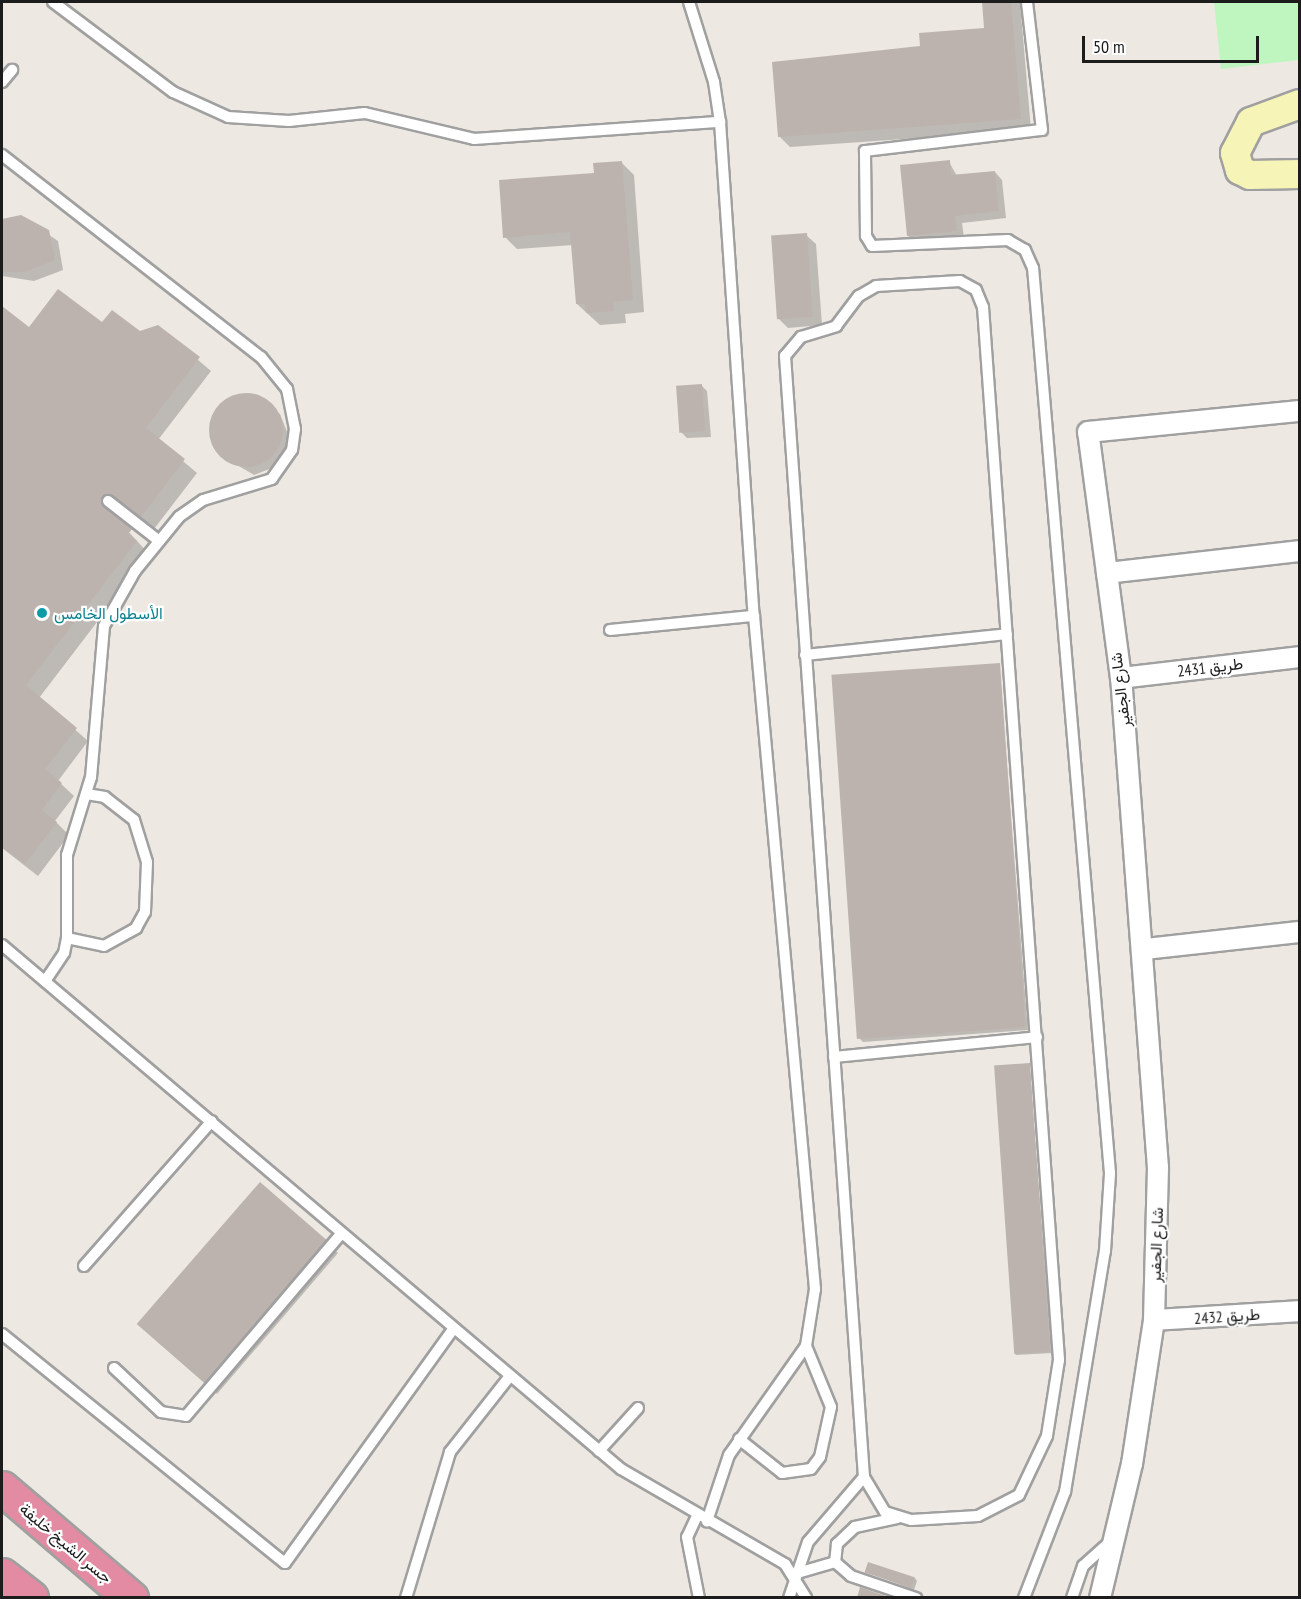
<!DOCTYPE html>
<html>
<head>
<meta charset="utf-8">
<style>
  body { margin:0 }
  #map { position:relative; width:1301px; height:1599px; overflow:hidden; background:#ede8e1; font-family:"PT Sans Narrow",Vazirmatn,sans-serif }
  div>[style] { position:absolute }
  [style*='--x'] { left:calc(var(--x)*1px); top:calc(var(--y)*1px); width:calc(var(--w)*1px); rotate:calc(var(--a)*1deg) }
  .park>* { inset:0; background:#bff6bf }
  .shadow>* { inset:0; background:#0003 }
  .building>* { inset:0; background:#bdb3ae; transform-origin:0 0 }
  .round { border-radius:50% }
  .roads { filter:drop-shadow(2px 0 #a0a0a0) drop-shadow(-2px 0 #a0a0a0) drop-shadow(0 2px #a0a0a0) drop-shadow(0 -2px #a0a0a0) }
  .lane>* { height:10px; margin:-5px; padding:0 5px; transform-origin:5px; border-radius:5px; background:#fff }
  .street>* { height:20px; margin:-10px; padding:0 10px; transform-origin:10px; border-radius:10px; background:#fff }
  .secondary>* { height:28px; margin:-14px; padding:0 14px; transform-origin:14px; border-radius:14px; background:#f6f4b6 }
  .highway>* { height:33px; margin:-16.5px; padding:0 16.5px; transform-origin:16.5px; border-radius:16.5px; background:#e28ba2 }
  .dots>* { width:16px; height:16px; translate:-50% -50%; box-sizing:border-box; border:3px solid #fff; border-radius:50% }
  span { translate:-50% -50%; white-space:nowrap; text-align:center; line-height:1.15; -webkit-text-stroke:4.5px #fff; paint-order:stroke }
  .culture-label { font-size:16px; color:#0d838f }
  .left { translate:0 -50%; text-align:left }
  .street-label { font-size:16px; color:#1c1c1c }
  .frame { position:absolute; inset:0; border:3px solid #1c1c1c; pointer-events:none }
  .scale { position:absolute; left:1082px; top:36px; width:177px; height:27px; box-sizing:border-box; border:3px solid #1c1c1c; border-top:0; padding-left:8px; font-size:18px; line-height:21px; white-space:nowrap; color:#1c1c1c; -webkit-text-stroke:4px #fff; paint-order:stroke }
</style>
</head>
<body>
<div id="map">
  <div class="park">
    <div style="clip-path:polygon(1214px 2px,1299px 2px,1299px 60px,1221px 69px)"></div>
  </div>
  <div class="shadow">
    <div style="clip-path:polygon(983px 2px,1020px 2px,1031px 130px,790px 147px,779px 136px,986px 29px)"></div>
    <div style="clip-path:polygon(621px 162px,634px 175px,644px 312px,625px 314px,626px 323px,600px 325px,577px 304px,573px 245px,517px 249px,505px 237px)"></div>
    <div style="clip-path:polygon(949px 162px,957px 176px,995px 172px,1002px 180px,1006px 218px,962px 223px,964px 238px,916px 243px,908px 236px)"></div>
    <div style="clip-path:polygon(21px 216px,58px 241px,63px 270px,34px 281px,2px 276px,2px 224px)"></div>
    <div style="clip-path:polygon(806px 235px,816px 244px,822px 325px,788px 328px,779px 319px)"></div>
    <div style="clip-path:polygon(2px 308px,29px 329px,103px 324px,139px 332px,158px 326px,211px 371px,158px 440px,197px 473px,154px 529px,126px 507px,113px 509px,115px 517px,149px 554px,39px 698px,88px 741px,58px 781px,74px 796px,55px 821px,69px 835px,38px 876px,2px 848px)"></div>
    <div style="clip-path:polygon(701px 385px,707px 391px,711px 437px,687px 438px,681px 432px)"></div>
    <div style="clip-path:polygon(248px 394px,280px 414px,291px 442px,282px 464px,254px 475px,222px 456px,213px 447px,210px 428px,224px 401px)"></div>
    <div style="clip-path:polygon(999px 665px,1028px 1030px,863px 1042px,860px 1039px)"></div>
    <div style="clip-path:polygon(1029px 1064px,1052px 1353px,1016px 1355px,1014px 1352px)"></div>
    <div style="clip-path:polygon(326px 1241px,338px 1253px,217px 1394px,152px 1337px)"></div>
    <div style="clip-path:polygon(867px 1572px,915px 1578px,917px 1581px,914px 1590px)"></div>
  </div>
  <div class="building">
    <div style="clip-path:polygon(982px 2px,1011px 2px,1021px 119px,778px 137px,772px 62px,920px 46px,919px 33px,984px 28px)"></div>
    <div style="clip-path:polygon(950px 160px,951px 175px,995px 171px,999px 211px,955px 216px,957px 231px,907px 236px,900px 165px)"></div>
    <div style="clip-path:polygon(622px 161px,633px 300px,613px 302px,614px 311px,586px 313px,585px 304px,576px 304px,570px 232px,503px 238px,499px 180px,594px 173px,593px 163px)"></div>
    <div style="clip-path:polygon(21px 215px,49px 230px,55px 260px,25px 272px,2px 272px,2px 219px)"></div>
    <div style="left:807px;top:233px;width:84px;height:36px;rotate:86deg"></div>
    <div style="clip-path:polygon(58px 289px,102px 322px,112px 310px,140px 331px,158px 325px,200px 357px,146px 428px,185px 459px,141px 517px,112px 495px,102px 497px,103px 506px,132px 529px,128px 534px,137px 541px,26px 685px,77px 728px,45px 769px,62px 783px,42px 810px,57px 822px,25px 864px,2px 847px,2px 306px,29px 327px)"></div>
    <div style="left:702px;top:384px;width:47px;height:26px;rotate:86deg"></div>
    <div class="round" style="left:209px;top:393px;width:74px;height:74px"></div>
    <div style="left:1000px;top:663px;width:365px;height:169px;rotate:86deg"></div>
    <div style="left:1030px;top:1063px;width:289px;height:36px;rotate:86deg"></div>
    <div style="left:260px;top:1182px;width:89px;height:188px;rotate:41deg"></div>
    <div style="left:868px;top:1562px;width:49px;height:11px;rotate:18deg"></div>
    <div style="clip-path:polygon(860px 1587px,891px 1598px,857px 1598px)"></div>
  </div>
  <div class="roads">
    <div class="lane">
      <div style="--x:53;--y:2;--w:150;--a:36.9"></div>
      <div style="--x:173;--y:92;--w:60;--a:24.4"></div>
      <div style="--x:228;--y:117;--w:61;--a:3.8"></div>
      <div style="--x:289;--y:121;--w:76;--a:-6"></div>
      <div style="--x:365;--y:113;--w:112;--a:13.4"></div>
      <div style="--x:474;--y:139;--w:247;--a:-4"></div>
      <div style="--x:689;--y:2;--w:84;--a:72.6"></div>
      <div style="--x:714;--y:82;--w:40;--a:81.5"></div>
      <div style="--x:720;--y:122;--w:495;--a:86.1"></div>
      <div style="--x:754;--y:616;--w:676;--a:84.82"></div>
      <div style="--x:815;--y:1289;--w:58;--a:99"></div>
      <div style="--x:806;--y:1346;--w:133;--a:125.2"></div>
      <div style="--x:729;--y:1455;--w:70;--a:108.4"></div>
      <div style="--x:2;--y:82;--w:16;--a:-50"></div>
      <div style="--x:2;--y:155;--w:328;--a:38"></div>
      <div style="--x:261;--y:357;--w:41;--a:50.9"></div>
      <div style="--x:287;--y:389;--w:41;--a:78.7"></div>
      <div style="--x:295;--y:429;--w:21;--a:98"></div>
      <div style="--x:292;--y:450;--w:35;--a:125"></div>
      <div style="--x:272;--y:479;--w:72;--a:163.1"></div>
      <div style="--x:203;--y:500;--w:29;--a:145"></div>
      <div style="--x:179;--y:517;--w:70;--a:129.2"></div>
      <div style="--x:135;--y:571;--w:63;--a:119.4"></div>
      <div style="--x:104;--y:626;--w:152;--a:94.9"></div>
      <div style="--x:91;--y:777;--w:82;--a:107.1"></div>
      <div style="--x:67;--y:855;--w:83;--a:90"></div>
      <div style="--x:67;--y:938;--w:15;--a:101"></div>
      <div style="--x:64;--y:953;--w:34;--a:124"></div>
      <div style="--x:960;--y:281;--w:18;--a:29"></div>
      <div style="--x:976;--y:290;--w:18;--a:68"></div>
      <div style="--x:983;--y:307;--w:1056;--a:85.87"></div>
      <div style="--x:1059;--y:1360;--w:77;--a:99"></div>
      <div style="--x:1047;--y:1436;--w:65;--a:115.4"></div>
      <div style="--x:1019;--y:1495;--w:46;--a:152.9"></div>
      <div style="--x:978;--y:1516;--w:67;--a:176.6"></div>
      <div style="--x:911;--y:1520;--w:27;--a:-163"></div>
      <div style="--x:885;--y:1512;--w:41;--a:-121"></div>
      <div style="--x:864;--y:1477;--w:1124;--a:-94.03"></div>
      <div style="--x:785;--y:356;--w:25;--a:-50"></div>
      <div style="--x:801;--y:337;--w:37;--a:-17"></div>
      <div style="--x:836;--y:326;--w:38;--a:-53"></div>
      <div style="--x:859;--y:296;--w:20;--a:-30"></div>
      <div style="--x:876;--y:286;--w:84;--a:-3.4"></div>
      <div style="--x:108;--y:501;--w:63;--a:38"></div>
      <div style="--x:610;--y:630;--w:145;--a:-5.6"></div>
      <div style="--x:805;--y:655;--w:203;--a:-5.9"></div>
      <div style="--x:67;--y:938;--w:38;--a:12"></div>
      <div style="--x:104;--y:946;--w:37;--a:-29"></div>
      <div style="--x:136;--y:928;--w:18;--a:-61"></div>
      <div style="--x:145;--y:912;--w:50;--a:-87.7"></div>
      <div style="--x:147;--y:862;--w:44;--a:-107.2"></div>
      <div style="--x:134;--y:820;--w:37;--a:-142"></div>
      <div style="--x:105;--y:797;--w:19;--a:-171"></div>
      <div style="--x:2;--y:945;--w:811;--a:40.25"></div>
      <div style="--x:621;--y:1469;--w:190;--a:30.1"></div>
      <div style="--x:785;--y:1564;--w:40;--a:58"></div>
      <div style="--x:834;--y:1057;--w:204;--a:-5.6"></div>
      <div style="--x:84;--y:1266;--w:193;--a:-48.6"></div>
      <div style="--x:2;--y:1334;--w:364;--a:39"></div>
      <div style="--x:285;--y:1563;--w:289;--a:-54.3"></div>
      <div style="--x:114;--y:1368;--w:64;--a:43.1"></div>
      <div style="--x:161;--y:1412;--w:25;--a:9"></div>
      <div style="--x:186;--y:1416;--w:240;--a:-49.6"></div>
      <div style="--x:739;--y:1439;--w:55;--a:38.3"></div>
      <div style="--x:782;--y:1473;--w:29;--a:-8"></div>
      <div style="--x:811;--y:1469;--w:15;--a:-53"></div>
      <div style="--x:820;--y:1457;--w:51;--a:-77.6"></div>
      <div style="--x:831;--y:1407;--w:66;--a:-112.3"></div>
      <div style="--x:599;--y:1451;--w:58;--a:-47.8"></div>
      <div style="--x:697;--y:1516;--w:23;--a:115"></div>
      <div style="--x:687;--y:1537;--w:62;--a:78.9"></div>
      <div style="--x:897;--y:1518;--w:43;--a:167.9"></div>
      <div style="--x:855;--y:1527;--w:25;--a:137"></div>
      <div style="--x:837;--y:1544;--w:18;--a:96"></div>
      <div style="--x:835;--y:1562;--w:21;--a:41"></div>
      <div style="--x:851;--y:1576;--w:69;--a:18.7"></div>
      <div style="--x:794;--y:1574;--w:43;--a:-16.3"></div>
      <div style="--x:406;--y:1598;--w:152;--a:-73.2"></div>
      <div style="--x:450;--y:1452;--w:97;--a:-51.7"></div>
      <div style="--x:789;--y:1598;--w:59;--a:-71.3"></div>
      <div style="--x:808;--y:1542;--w:86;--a:-49.3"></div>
      <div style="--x:1024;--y:1598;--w:114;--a:-68.9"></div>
      <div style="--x:1065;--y:1492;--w:244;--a:-80.6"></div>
      <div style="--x:1105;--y:1251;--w:78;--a:-86.3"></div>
      <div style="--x:1110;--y:1173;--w:908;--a:-94.86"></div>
      <div style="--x:1033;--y:268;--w:20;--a:-114"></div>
      <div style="--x:1025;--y:250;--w:20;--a:-150"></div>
      <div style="--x:1008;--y:240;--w:136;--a:177.5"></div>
      <div style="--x:872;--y:246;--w:12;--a:-121"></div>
      <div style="--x:866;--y:236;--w:85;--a:-90.7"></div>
      <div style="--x:865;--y:151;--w:178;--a:-6.8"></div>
      <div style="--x:1042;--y:130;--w:129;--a:-96.7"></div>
      <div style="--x:1072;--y:1598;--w:34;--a:-71"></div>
      <div style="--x:1083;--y:1566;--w:42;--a:-42.1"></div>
    </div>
    <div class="street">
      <div style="--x:1107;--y:573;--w:194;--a:-6.5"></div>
      <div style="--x:1121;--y:678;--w:180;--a:-6.7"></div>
      <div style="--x:1145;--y:949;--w:156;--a:-6.3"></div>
      <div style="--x:1154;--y:1320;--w:146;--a:-3.5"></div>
      <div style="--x:1100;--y:1598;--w:138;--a:-76.6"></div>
      <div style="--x:1132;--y:1464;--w:146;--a:-81.3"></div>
      <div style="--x:1154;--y:1320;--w:152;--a:-88.5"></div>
      <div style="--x:1158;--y:1168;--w:491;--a:-94.3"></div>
      <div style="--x:1121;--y:678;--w:248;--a:-97.6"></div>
      <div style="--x:1088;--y:432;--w:213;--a:-5.7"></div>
    </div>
    <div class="secondary">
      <div style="--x:1300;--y:104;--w:52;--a:159.8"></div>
      <div style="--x:1251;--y:122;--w:35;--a:117"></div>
      <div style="--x:1235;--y:153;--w:18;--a:74"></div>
      <div style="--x:1240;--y:170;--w:11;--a:27"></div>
      <div style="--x:1250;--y:175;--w:50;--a:-1.1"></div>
    </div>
    <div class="highway">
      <div style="--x:2;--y:1488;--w:170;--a:40.5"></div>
      <div style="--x:2;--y:1575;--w:37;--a:38"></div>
    </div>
  </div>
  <div class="dots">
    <div style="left:42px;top:613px;background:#0f9aa8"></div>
  </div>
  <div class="culture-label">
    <span class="left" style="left:54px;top:613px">الأسطول الخامس</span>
  </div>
  <div class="street-label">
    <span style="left:1210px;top:667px;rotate:-7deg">طريق 2431</span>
    <span style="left:1120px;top:690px;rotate:-97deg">شارع الجفير</span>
    <span style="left:1156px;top:1245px;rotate:-88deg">شارع الجفير</span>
    <span style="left:1227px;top:1316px;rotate:-4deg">طريق 2432</span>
    <span style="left:66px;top:1543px;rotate:40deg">جسر الشيخ خليفة</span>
  </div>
  <div class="frame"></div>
  <div class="scale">50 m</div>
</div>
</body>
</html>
